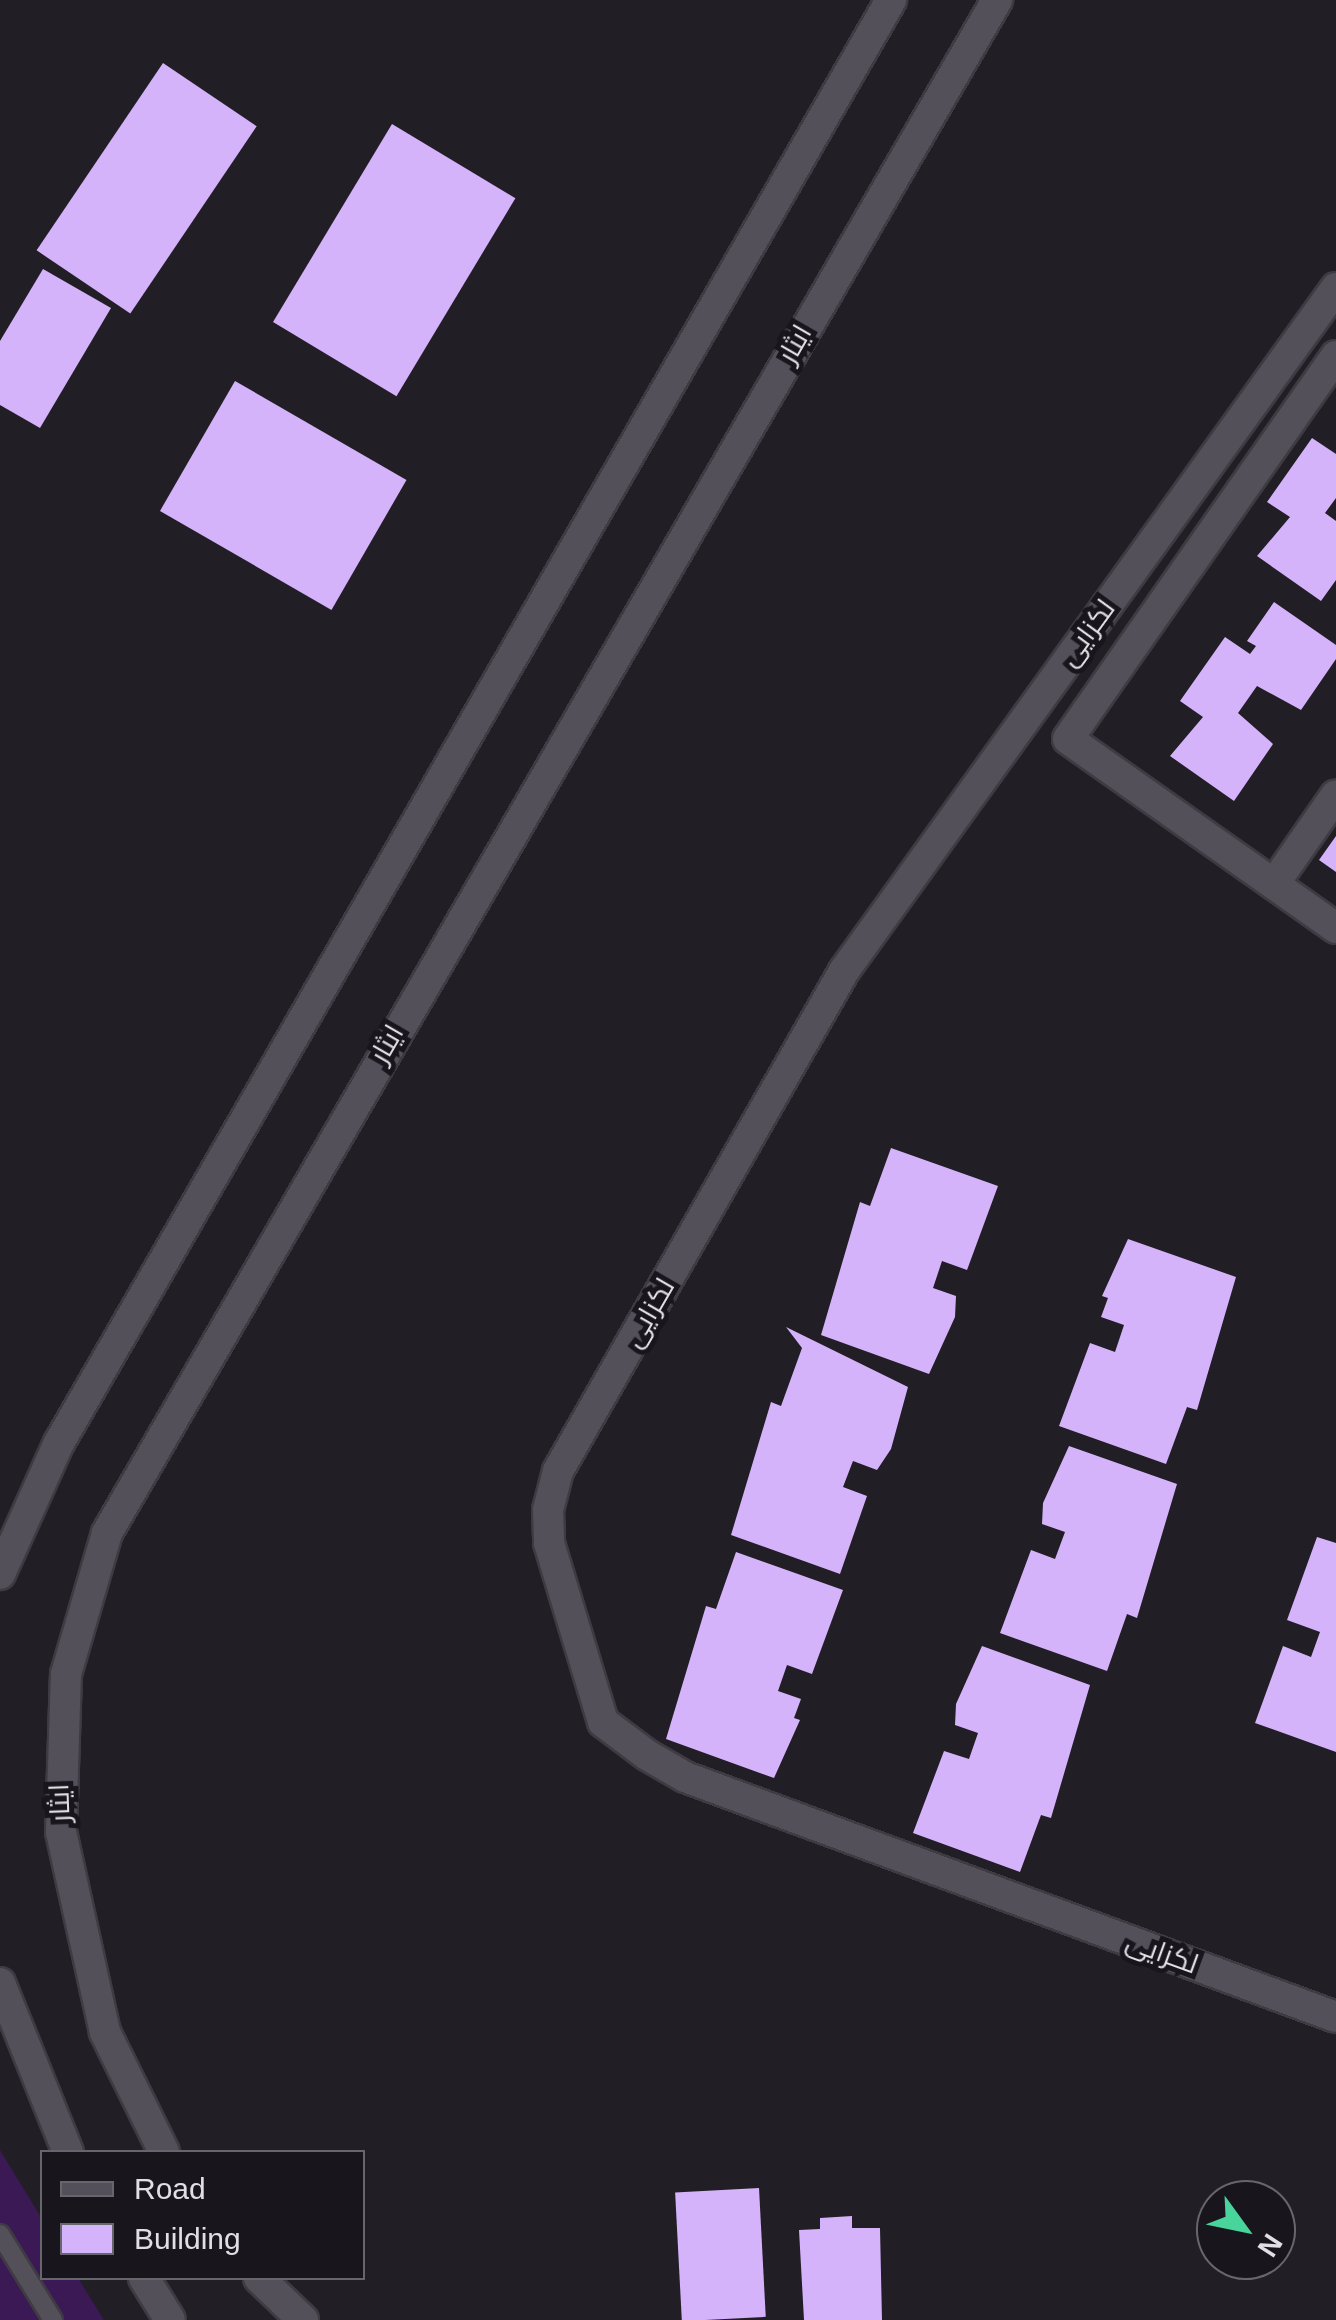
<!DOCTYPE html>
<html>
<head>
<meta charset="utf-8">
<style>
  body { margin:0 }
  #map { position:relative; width:1336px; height:2320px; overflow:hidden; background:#221e26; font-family:Helvetica,Cairo,sans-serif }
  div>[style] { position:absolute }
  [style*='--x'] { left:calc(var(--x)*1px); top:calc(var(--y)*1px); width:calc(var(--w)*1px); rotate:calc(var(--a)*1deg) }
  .green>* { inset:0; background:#3a1955 }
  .building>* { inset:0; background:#d5b3fb; transform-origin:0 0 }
  .roads { filter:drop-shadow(2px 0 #3e3c42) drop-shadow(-2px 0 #3e3c42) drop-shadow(0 2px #3e3c42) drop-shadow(0 -2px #3e3c42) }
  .service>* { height:18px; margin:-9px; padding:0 9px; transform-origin:9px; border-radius:9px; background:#54505a }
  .minor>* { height:30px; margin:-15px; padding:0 15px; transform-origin:15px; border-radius:15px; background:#54505a }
  .tertiary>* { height:30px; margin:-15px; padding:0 15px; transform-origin:15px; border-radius:15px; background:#54505a }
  span { translate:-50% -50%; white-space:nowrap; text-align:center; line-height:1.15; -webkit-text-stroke:10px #18151d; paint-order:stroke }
  .street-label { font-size:28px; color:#e1dfe5 }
  .legend { position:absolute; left:40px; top:2150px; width:325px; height:130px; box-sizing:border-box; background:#18151d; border:2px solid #68666d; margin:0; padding:12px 18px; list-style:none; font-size:30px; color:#e1dfe5 }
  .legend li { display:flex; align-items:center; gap:20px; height:50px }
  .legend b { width:50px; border:2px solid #68666d }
  .north { position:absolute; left:1196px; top:2180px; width:100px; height:100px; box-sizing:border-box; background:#18151d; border:2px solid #68666d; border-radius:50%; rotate:123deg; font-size:28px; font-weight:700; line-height:40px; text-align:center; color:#e1dfe5 }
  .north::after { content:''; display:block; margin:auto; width:35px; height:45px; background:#49d49c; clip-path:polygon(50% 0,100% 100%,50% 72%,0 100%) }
</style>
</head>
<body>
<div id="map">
  <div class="green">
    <div style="clip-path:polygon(0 2150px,42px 2219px,42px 2278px,78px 2278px,104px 2320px,0 2320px)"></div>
  </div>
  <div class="building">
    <div style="left:163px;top:63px;width:113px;height:226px;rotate:34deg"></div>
    <div style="left:392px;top:124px;width:144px;height:231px;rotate:31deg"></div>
    <div style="clip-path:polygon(43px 269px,111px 308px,40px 428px,0 405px,0 341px)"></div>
    <div style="left:235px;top:381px;width:198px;height:150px;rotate:30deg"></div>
    <div style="clip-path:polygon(1312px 438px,1336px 454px,1336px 498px,1325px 513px,1336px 521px,1336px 580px,1321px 601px,1257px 556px,1290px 517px,1267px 502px)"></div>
    <div style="clip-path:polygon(1274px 602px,1336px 645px,1336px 659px,1301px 710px,1257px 686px,1238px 713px,1273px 744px,1234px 801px,1170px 756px,1203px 717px,1180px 701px,1225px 637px,1250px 654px,1256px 646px,1247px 641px)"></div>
    <div style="clip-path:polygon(1336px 836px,1336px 872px,1319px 860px)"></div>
    <div style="clip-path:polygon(891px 1148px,998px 1186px,967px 1270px,942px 1261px,933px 1288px,956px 1296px,955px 1317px,929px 1374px,821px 1335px,860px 1202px,870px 1206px)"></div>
    <div style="clip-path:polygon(1128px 1239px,1236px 1277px,1197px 1410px,1187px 1407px,1166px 1464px,1059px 1426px,1090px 1343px,1115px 1352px,1124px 1325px,1101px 1317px,1108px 1298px,1102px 1296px)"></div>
    <div style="clip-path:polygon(786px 1327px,908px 1387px,891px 1449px,877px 1470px,853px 1461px,843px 1487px,867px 1496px,840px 1574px,731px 1535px,771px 1402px,781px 1406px,802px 1348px)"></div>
    <div style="clip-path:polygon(1069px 1446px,1177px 1484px,1137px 1618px,1127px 1614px,1107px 1671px,1000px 1633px,1031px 1550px,1055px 1559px,1065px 1532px,1042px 1524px,1043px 1503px)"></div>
    <div style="clip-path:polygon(1317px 1537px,1336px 1543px,1336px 1752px,1255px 1723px,1283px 1646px,1311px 1657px,1320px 1632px,1287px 1620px)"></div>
    <div style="clip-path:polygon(736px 1552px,843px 1590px,812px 1674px,787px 1665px,778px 1691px,801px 1699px,794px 1718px,800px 1720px,774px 1778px,666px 1739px,706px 1606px,716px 1609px)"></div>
    <div style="clip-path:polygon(982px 1646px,1090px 1685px,1051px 1818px,1041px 1815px,1020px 1872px,913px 1833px,944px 1751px,969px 1759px,978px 1733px,955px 1725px,956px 1704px)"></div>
    <div style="left:759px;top:2188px;width:129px;height:84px;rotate:87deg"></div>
    <div style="clip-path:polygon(852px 2216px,852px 2228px,880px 2228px,882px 2320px,804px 2320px,799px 2230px,820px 2229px,820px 2218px)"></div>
  </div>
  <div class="roads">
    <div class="service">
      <div style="--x:0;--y:2234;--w:101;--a:58.4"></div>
    </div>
    <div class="minor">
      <div style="--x:1336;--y:288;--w:842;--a:125.77"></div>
      <div style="--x:844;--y:971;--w:576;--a:119.77"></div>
      <div style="--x:558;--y:1471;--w:40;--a:104.4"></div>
      <div style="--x:548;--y:1510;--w:33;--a:88"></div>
      <div style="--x:549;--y:1543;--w:187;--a:73.2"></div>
      <div style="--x:603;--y:1722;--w:55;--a:36.9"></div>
      <div style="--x:647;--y:1755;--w:44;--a:30.1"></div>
      <div style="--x:685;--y:1777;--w:694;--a:20.24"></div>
      <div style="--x:1336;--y:356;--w:467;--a:125"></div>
      <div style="--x:1068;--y:739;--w:328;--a:35.2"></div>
      <div style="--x:1274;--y:884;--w:108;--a:-55.1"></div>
    </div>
    <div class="tertiary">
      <div style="--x:0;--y:1574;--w:144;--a:-65.8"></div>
      <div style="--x:59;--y:1443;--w:1666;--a:-60.03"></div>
      <div style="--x:0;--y:1983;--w:182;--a:68.1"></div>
      <div style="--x:164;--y:2152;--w:134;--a:-116.2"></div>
      <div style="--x:105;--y:2032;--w:205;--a:-102.4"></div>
      <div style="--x:61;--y:1832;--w:158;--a:-88.2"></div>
      <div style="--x:66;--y:1674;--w:147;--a:-73.8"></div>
      <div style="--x:107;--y:1533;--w:1773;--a:-59.86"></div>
      <div style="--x:144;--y:2278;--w:49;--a:58.2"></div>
      <div style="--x:259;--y:2278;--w:61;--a:43.7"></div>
    </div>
  </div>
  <div class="street-label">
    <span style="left:795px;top:344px;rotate:-60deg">ایثار</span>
    <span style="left:1087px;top:633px;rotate:-54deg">لکزایی</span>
    <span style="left:387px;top:1044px;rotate:-60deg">ایثار</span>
    <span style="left:649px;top:1313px;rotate:-60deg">لکزایی</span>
    <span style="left:60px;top:1803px;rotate:-92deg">ایثار</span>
    <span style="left:1162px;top:1953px;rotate:20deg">لکزایی</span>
  </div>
  <ul class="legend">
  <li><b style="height:12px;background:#54505a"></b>Road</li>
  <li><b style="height:28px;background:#d5b3fb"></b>Building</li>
  </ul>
  <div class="north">N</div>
</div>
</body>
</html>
